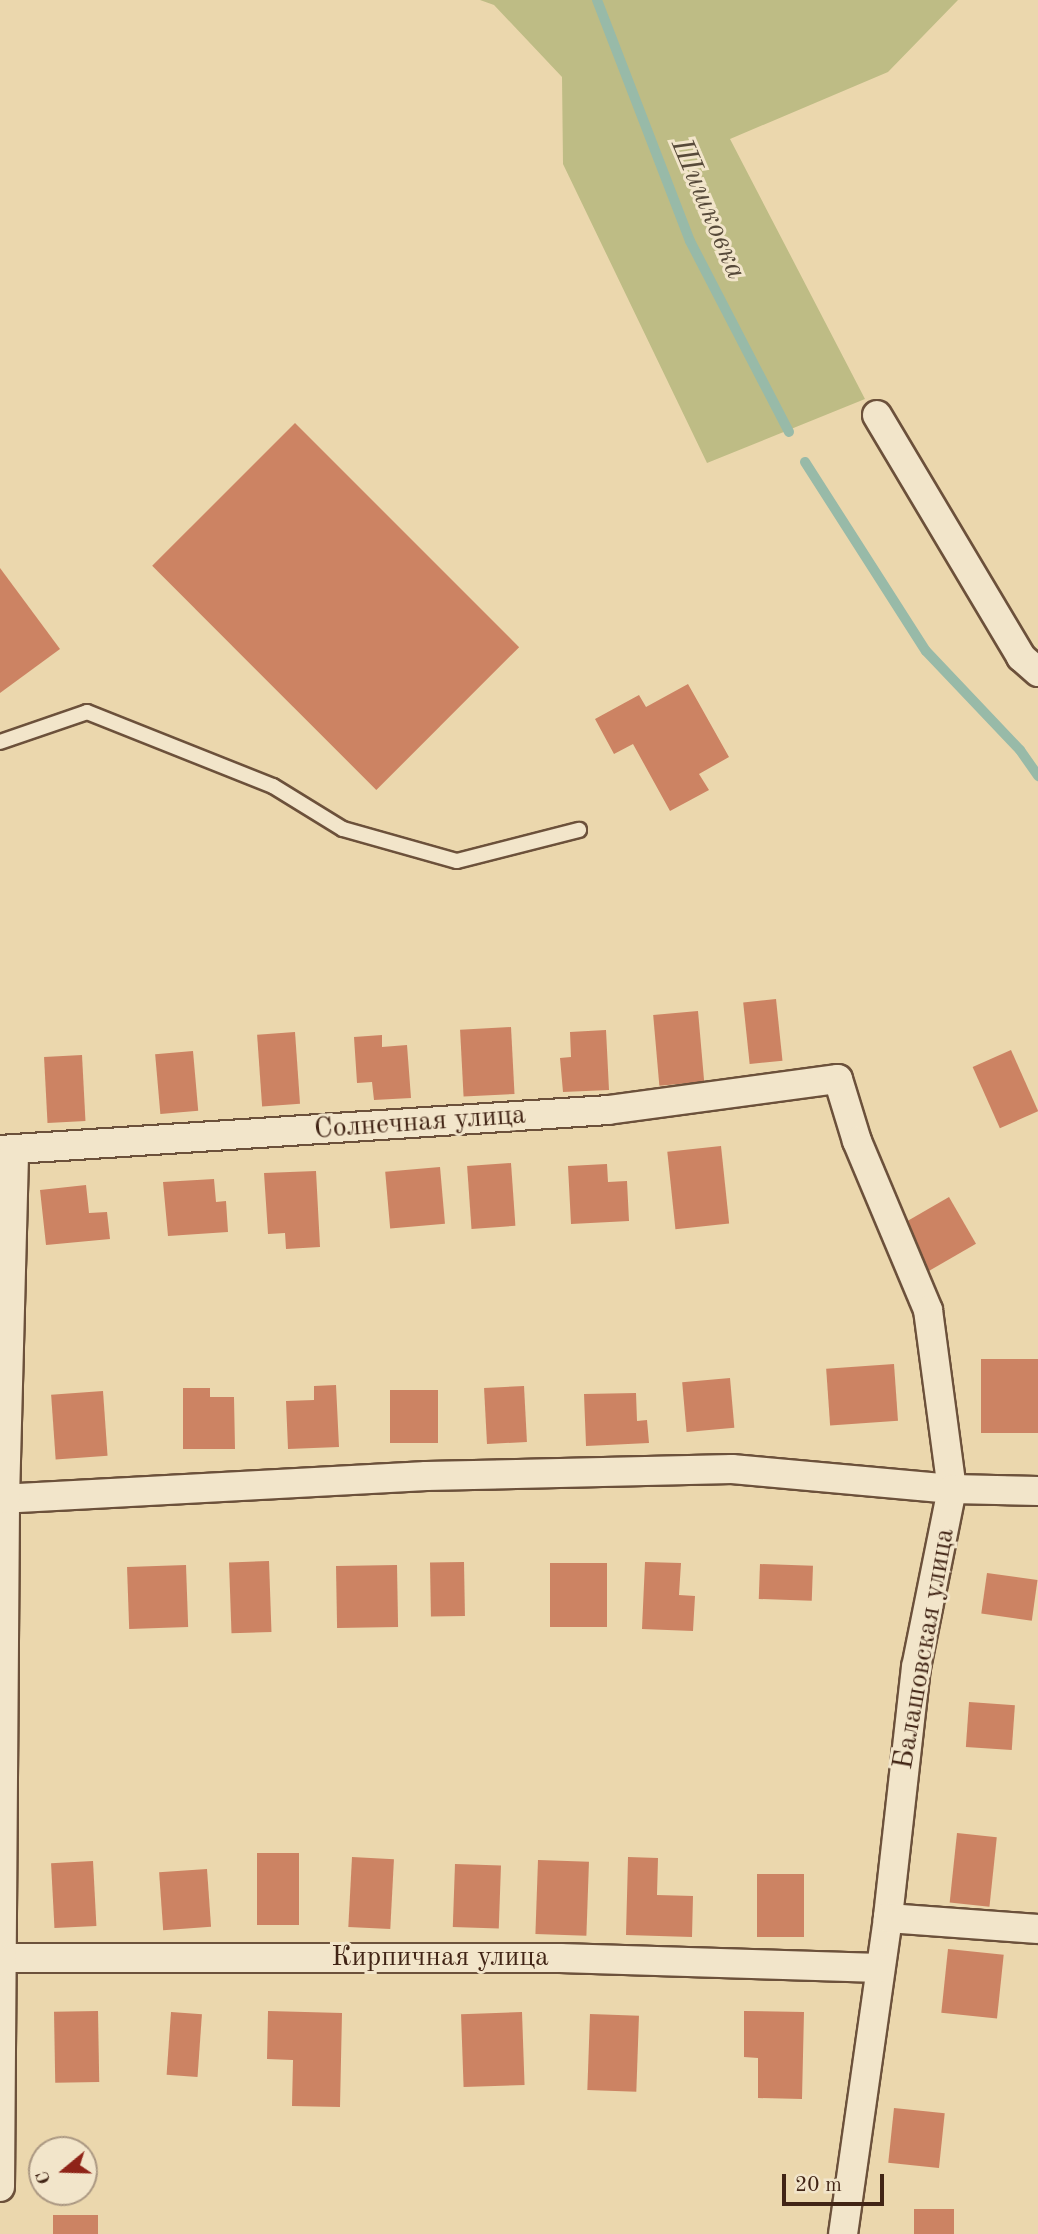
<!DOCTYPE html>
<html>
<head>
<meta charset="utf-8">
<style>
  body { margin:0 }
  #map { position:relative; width:1038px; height:2234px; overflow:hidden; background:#ebd7ad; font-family:"Old Standard TT",serif }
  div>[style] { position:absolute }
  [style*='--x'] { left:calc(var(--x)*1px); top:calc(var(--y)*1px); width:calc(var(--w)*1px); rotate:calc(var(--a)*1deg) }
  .green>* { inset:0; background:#bebc85 }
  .stream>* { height:10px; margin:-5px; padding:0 5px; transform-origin:5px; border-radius:5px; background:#98baa8 }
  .building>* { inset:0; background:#cc8363; transform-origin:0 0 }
  .roads { filter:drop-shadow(2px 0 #6c513b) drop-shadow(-2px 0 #6c513b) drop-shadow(0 2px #6c513b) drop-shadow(0 -2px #6c513b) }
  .lane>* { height:14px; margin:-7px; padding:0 7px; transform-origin:7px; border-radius:7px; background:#f2e5ca }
  .street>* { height:28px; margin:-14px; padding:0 14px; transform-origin:14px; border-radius:14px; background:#f2e5ca }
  span { translate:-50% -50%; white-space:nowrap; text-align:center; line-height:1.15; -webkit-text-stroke:6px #f2e5ca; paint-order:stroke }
  .street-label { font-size:28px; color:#412415 }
  .water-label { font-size:30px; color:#574a3a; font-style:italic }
  .north { position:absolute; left:28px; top:2136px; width:70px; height:70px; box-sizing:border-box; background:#f2e5ca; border:2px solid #ab9882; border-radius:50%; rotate:251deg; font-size:19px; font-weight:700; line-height:28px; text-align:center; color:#412415 }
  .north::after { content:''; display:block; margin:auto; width:24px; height:32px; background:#8f2418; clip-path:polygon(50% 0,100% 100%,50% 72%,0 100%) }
  .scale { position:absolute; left:782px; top:2174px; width:102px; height:32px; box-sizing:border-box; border:4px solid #412415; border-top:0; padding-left:9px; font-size:21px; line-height:24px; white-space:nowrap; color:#412415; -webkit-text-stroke:5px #f2e5ca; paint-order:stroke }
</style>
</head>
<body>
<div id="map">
  <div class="green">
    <div style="clip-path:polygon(480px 0,958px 0,888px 72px,730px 139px,865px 399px,707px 463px,563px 164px,562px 77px,494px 5px)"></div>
  </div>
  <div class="stream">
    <div style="--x:597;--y:0;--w:258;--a:68.9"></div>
    <div style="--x:690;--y:241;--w:215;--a:62.6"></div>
    <div style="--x:805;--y:462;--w:224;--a:57.4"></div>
    <div style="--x:926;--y:651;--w:137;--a:46.5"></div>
    <div style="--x:1020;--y:750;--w:32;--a:55"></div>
  </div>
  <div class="building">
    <div style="left:295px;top:423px;width:317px;height:202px;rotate:45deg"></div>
    <div style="clip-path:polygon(0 568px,60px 649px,0 693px)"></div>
    <div style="clip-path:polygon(688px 684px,729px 757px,699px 774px,709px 790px,670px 811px,633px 744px,614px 754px,595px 719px,639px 695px,646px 707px)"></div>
    <div style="left:776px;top:999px;width:62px;height:33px;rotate:84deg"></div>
    <div style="left:698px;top:1011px;width:71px;height:45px;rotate:85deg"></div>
    <div style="left:511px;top:1027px;width:67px;height:51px;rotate:87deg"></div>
    <div style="clip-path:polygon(606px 1030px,609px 1090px,563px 1092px,560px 1058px,571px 1057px,570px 1032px)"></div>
    <div style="left:295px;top:1032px;width:72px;height:38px;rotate:86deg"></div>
    <div style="clip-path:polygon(382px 1035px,382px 1047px,407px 1045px,411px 1098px,374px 1100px,372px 1082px,357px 1083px,354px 1037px)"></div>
    <div style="left:1011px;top:1050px;width:67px;height:42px;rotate:66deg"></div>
    <div style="left:193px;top:1051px;width:60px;height:38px;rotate:85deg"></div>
    <div style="left:82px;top:1055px;width:66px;height:38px;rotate:87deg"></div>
    <div style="left:721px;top:1146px;width:78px;height:54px;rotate:84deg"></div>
    <div style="left:511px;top:1163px;width:63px;height:44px;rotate:86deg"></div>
    <div style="clip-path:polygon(607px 1164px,608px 1182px,627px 1181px,629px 1221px,571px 1224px,568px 1166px)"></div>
    <div style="left:440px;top:1167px;width:57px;height:55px;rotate:85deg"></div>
    <div style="clip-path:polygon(316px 1171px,320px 1247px,286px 1249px,285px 1233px,268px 1234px,264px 1173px)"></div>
    <div style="clip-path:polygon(214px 1179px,216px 1202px,226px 1201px,228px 1232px,168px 1236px,163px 1182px)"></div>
    <div style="clip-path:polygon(86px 1185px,89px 1213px,107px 1212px,110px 1239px,46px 1245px,40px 1190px)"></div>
    <div style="left:949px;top:1197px;width:54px;height:58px;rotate:60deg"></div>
    <div style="left:1038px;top:1359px;width:74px;height:57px;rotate:90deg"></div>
    <div style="left:894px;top:1364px;width:57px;height:68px;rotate:86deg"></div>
    <div style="left:730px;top:1378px;width:50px;height:48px;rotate:85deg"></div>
    <div style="clip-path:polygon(336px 1385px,339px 1447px,288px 1449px,286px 1401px,314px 1400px,314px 1386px)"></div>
    <div style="left:524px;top:1386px;width:56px;height:40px;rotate:87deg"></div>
    <div style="clip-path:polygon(183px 1388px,210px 1388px,210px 1397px,234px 1397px,235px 1449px,183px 1449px)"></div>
    <div style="left:438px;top:1390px;width:53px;height:48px;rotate:90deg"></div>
    <div style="left:103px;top:1391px;width:65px;height:52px;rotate:86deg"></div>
    <div style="clip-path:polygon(636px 1393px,637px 1421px,647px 1420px,649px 1443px,586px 1446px,584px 1394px)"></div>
    <div style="left:269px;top:1561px;width:71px;height:40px;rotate:88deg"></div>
    <div style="left:464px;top:1562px;width:54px;height:34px;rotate:89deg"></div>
    <div style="clip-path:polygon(645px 1562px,681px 1563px,679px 1595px,695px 1596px,693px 1631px,642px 1629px)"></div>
    <div style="left:550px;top:1563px;width:57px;height:64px"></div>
    <div style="left:760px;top:1564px;width:53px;height:35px;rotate:2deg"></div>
    <div style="left:186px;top:1565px;width:62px;height:59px;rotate:88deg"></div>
    <div style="left:397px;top:1565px;width:62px;height:61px;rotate:89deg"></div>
    <div style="left:987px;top:1573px;width:51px;height:41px;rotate:8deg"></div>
    <div style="left:969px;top:1702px;width:46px;height:45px;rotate:4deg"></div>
    <div style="left:957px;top:1833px;width:40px;height:70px;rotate:6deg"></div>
    <div style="left:257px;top:1853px;width:42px;height:72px"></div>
    <div style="left:352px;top:1857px;width:42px;height:70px;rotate:3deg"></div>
    <div style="clip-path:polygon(628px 1857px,658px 1858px,657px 1895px,693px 1896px,692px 1937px,626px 1935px)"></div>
    <div style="left:538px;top:1860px;width:51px;height:74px;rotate:2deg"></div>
    <div style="left:93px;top:1861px;width:65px;height:42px;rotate:87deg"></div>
    <div style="left:455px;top:1864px;width:46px;height:63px;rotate:2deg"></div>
    <div style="left:207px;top:1869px;width:58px;height:48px;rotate:86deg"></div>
    <div style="left:757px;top:1874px;width:47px;height:63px"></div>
    <div style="left:948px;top:1949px;width:56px;height:64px;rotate:6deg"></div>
    <div style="left:98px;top:2011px;width:71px;height:44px;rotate:89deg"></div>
    <div style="clip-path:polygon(268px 2011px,342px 2013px,340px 2107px,292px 2106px,293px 2060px,267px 2059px)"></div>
    <div style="clip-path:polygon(744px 2011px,804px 2012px,802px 2099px,758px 2098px,758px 2058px,744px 2057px)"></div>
    <div style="left:171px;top:2012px;width:31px;height:63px;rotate:4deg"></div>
    <div style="left:522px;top:2012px;width:73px;height:61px;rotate:88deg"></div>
    <div style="left:590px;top:2014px;width:49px;height:76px;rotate:2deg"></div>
    <div style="left:894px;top:2108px;width:51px;height:55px;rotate:6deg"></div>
    <div style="left:914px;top:2209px;width:40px;height:25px"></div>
    <div style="left:53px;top:2215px;width:45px;height:19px"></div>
  </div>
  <div class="roads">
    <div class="lane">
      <div style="--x:0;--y:742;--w:92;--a:-19"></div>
      <div style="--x:87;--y:712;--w:200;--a:21.7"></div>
      <div style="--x:273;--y:786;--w:82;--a:31.6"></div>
      <div style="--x:343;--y:829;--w:118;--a:15.7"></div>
      <div style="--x:457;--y:861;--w:126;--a:-14.3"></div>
    </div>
    <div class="street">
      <div style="--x:877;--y:415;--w:282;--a:59.2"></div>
      <div style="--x:1021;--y:657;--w:23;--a:41"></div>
      <div style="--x:0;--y:1150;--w:609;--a:-3.76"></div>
      <div style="--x:608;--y:1110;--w:232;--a:-7.7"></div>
      <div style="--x:838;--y:1079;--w:65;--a:73"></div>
      <div style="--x:857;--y:1141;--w:183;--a:67.2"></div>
      <div style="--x:928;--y:1310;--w:181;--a:82.4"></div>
      <div style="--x:952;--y:1489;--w:182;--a:101.4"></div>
      <div style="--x:916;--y:1667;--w:253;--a:96.4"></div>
      <div style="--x:888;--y:1918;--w:319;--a:98.1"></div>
      <div style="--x:0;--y:1499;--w:427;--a:-3.1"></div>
      <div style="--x:426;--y:1476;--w:306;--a:-1.3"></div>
      <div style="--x:732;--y:1469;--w:221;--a:5.2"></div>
      <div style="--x:952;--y:1489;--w:86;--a:1.3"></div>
      <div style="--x:888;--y:1918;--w:150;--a:4.2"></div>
      <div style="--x:0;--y:1958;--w:560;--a:0"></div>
      <div style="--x:560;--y:1958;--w:320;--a:1.8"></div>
      <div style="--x:0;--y:2187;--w:688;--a:-89.58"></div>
      <div style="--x:5;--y:1499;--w:350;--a:-88.5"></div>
    </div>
  </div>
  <div class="street-label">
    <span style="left:420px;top:1123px;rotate:-4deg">Солнечная улица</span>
    <span style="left:925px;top:1649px;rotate:-80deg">Балашовская улица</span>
    <span style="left:440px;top:1958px">Кирпичная улица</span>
  </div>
  <div class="water-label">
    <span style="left:708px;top:209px;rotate:67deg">Шишковка</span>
  </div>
  <div class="north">С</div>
  <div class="scale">20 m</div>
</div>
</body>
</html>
